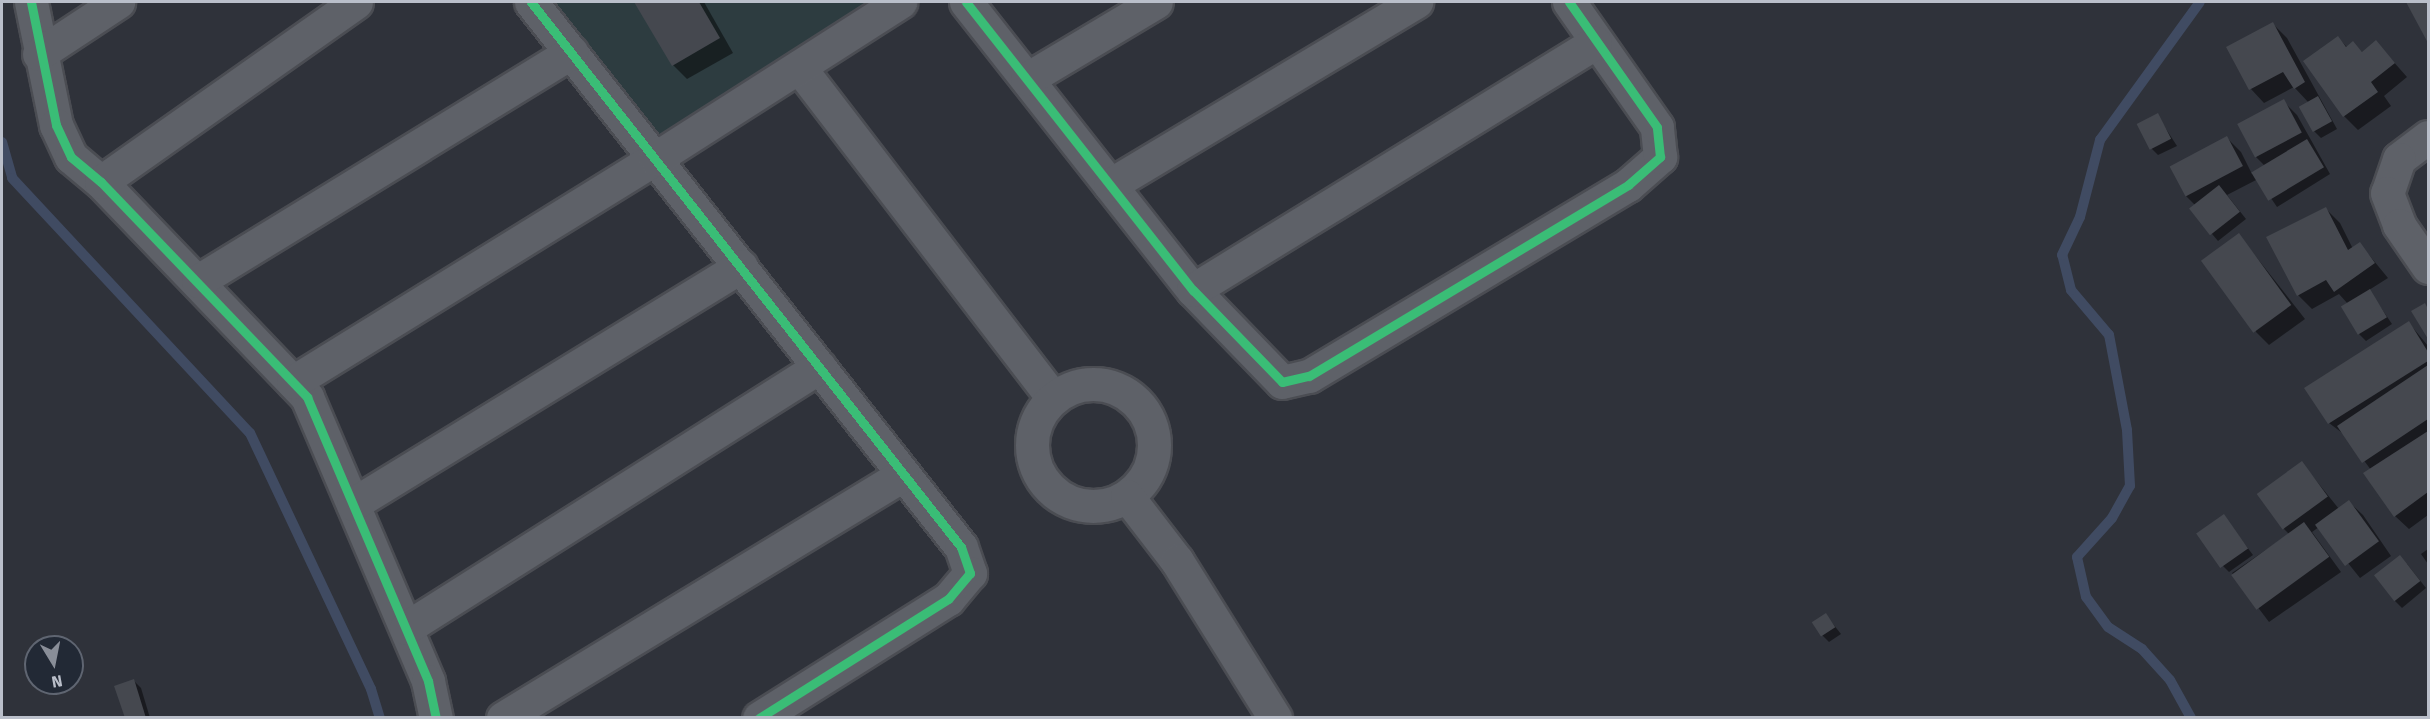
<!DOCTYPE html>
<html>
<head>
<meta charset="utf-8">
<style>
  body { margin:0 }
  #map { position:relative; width:2430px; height:719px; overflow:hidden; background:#2f323a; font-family:"Fira Sans",sans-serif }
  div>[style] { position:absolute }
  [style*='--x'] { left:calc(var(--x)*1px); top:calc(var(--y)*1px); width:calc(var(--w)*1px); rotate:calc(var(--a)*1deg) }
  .green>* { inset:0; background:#2d3c40 }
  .shadow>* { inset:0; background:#0007 }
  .stream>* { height:10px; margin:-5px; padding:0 5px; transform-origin:5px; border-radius:5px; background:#404b62 }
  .building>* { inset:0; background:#45484f; transform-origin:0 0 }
  .roads { filter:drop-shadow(2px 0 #4b4d53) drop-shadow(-2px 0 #4b4d53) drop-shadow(0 2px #4b4d53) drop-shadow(0 -2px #4b4d53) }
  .minor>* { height:33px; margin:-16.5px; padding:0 16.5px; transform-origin:16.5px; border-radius:16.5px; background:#5e6168 }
  .minor>.ring { margin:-16.5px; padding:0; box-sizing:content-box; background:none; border:33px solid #5e6168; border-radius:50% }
  .cycleway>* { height:9px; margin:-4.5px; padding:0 4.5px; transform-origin:4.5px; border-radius:4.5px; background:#3abd76 }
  span { translate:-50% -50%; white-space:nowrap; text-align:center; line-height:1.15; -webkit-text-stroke:5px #222935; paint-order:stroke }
  .frame { position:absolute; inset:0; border:3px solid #babfca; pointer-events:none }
  .north { position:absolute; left:24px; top:635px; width:60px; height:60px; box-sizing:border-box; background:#222935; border:2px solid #5f6571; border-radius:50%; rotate:170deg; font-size:16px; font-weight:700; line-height:24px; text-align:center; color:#babfca }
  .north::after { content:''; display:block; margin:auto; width:21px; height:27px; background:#898e98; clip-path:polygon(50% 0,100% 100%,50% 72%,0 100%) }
</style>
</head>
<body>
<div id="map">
  <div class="green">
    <div style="clip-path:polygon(548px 2px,871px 2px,660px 139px)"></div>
  </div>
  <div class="shadow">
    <div style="clip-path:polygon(636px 2px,704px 2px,733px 53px,687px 79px,673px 65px)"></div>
    <div style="clip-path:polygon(2408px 2px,2428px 2px,2428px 40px)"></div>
    <div style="clip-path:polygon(2273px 24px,2287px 38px,2337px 129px,2321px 138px,2314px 131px,2309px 103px,2294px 87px,2264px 103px,2251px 89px,2228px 47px)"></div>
    <div style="clip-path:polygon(2338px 38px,2347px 47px,2353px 43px,2363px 53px,2376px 42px,2407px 77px,2384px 96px,2391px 106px,2358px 130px,2344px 116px)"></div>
    <div style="clip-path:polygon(2283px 101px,2297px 115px,2330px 174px,2277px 207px,2258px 179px,2227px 195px,2246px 219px,2218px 241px,2191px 209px,2195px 205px,2185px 195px,2227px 138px,2241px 152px,2252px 174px,2265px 166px,2256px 157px)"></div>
    <div style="clip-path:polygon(2157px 115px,2177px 146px,2158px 155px,2151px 148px)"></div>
    <div style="clip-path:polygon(2326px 209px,2340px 223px,2353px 249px,2360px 244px,2388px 278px,2369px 290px,2392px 324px,2366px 341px,2359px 334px,2348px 304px,2339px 294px,2312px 309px,2298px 295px)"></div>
    <div style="clip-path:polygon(2239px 235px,2305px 319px,2269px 345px,2256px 332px)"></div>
    <div style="clip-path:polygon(2409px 323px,2428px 346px,2428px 515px,2409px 529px,2395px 516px,2371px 470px,2345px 435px,2329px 423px)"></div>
    <div style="clip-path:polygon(2302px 463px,2339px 509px,2349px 502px,2363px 515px,2391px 556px,2360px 578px,2319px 527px,2312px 532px,2341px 572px,2269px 622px,2232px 573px,2289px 534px,2284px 529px)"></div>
    <div style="clip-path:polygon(2223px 515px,2253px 555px,2229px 572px,2222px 565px)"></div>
    <div style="clip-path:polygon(2428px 549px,2428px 564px,2421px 554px)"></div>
    <div style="clip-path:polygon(2407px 564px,2426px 588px,2402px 608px,2395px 601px)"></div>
    <div style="clip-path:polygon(1825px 614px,1841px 634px,1829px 642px,1822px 635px)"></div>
    <div style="clip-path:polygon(134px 681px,141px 688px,150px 718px,126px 718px)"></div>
  </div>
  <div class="stream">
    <div style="--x:2;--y:142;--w:37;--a:74"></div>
    <div style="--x:12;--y:178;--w:349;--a:47"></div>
    <div style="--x:250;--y:433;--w:283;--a:64.7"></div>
    <div style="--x:371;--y:689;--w:30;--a:73"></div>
    <div style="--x:2191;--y:718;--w:43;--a:-118.9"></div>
    <div style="--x:2170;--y:680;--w:42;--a:-132.1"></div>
    <div style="--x:2142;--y:649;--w:40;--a:-147.1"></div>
    <div style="--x:2108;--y:627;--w:37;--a:-126"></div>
    <div style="--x:2086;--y:597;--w:41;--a:-102.7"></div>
    <div style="--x:2077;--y:557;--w:52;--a:-48.1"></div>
    <div style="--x:2112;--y:518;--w:37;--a:-61"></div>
    <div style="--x:2130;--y:486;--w:56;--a:-93.1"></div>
    <div style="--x:2127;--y:430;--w:97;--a:-100.7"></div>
    <div style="--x:2109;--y:335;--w:59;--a:-130.2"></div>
    <div style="--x:2071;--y:290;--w:36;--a:-104"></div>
    <div style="--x:2062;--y:255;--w:42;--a:-64.7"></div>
    <div style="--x:2080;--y:217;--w:80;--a:-75.4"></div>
    <div style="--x:2100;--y:140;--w:170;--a:-54.1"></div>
  </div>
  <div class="building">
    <div style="clip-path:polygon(634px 2px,699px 2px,720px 38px,672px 66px)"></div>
    <div style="clip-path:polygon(2406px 2px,2428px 2px,2428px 43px)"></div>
    <div style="clip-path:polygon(2273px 22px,2305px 82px,2294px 89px,2283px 72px,2249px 90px,2226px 47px)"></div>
    <div style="clip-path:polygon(2338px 36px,2346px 47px,2353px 41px,2362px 52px,2376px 40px,2395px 63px,2371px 82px,2378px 92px,2343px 117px,2303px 61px)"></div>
    <div style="left:2318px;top:96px;width:29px;height:22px;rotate:61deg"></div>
    <div style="left:2284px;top:99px;width:38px;height:53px;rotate:62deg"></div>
    <div style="left:2158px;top:113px;width:29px;height:24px;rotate:63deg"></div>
    <div style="left:2227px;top:136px;width:34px;height:65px;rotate:62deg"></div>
    <div style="left:2307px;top:139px;width:33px;height:65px;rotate:59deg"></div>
    <div style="left:2219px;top:185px;width:34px;height:38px;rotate:52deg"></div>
    <div style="clip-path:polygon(2326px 207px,2348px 250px,2360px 242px,2375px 263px,2334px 292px,2326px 280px,2297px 296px,2266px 237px)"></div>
    <div style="left:2239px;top:233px;width:89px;height:47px;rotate:54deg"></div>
    <div style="left:2370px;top:289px;width:33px;height:34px;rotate:59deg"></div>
    <div style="clip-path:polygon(2425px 303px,2428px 309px,2428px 339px,2411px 311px)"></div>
    <div style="clip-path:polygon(2409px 321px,2428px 352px,2428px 361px,2328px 424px,2304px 388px)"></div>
    <div style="clip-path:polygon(2428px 365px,2428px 419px,2362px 463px,2337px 426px)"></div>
    <div style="clip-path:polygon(2428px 431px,2428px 492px,2394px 517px,2363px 473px)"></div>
    <div style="left:2302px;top:461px;width:44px;height:56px;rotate:54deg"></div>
    <div style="left:2349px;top:500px;width:51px;height:42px;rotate:54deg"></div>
    <div style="left:2224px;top:514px;width:42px;height:34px;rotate:55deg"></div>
    <div style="left:2304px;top:522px;width:43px;height:90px;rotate:54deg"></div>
    <div style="left:2400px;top:555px;width:33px;height:33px;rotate:52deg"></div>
    <div style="left:1826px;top:613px;width:17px;height:17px;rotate:57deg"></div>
    <div style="clip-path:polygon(134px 679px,146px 718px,125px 718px,114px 686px)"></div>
  </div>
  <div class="roads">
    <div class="minor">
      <div style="--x:31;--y:2;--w:126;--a:78.5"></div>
      <div style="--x:56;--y:125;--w:35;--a:65"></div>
      <div style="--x:71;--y:157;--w:39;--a:40"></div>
      <div style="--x:101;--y:182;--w:298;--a:46.2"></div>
      <div style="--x:307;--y:397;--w:309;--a:66.9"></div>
      <div style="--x:428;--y:681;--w:38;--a:78"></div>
      <div style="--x:531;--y:2;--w:694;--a:51.73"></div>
      <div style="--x:961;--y:547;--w:28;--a:71"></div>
      <div style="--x:970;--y:573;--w:34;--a:130"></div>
      <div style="--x:948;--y:599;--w:223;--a:147.8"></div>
      <div style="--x:966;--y:2;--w:367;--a:51.8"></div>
      <div style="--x:1193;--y:290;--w:128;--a:45.9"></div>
      <div style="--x:1282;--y:382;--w:28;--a:-13"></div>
      <div style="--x:1309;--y:376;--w:372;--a:-30.9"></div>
      <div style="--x:1628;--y:185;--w:43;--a:-41.2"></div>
      <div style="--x:1660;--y:157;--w:30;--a:-96"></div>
      <div style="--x:1657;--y:127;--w:153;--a:-125.1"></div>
      <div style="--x:39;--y:54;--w:95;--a:-33.4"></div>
      <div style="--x:799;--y:67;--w:417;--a:52.5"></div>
      <div style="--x:1027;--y:79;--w:150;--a:-30.8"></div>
      <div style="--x:2428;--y:137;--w:36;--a:143"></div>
      <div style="--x:2399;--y:159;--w:36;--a:109"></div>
      <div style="--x:2387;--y:193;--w:34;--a:69"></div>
      <div style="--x:2399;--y:225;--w:51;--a:55.4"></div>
      <div style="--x:101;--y:182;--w:312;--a:-35.2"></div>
      <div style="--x:1110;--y:185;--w:357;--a:-30.9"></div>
      <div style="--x:198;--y:281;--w:438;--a:-31.5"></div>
      <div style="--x:1193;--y:290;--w:472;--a:-31.6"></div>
      <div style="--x:293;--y:382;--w:427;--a:-31.7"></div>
      <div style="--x:656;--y:158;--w:290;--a:-32.6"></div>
      <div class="ring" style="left:1032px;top:384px;width:89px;height:89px"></div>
      <div style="--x:1127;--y:496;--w:82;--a:52.4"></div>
      <div style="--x:1177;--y:561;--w:185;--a:58"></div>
      <div style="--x:353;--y:504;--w:455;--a:-31.5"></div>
      <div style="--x:406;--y:628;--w:489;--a:-32.3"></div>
      <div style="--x:503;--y:718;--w:467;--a:-31.3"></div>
    </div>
  </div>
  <div class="cycleway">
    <div style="--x:31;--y:2;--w:126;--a:78.5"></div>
    <div style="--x:56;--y:125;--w:35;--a:65"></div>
    <div style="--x:71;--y:157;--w:39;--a:40"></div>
    <div style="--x:101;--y:182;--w:298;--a:46.2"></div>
    <div style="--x:307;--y:397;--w:309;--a:66.9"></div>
    <div style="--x:428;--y:681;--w:38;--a:78"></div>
    <div style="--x:531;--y:2;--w:694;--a:51.73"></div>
    <div style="--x:961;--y:547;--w:28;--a:71"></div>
    <div style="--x:970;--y:573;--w:34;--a:130"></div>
    <div style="--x:948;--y:599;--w:223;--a:147.8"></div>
    <div style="--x:966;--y:2;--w:367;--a:51.8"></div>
    <div style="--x:1193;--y:290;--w:128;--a:45.9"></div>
    <div style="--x:1282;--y:382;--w:28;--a:-13"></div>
    <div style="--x:1309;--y:376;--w:372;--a:-30.9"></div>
    <div style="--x:1628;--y:185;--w:43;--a:-41.2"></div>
    <div style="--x:1660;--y:157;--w:30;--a:-96"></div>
    <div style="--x:1657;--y:127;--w:153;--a:-125.1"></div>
  </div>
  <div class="frame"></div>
  <div class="north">N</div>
</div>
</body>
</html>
